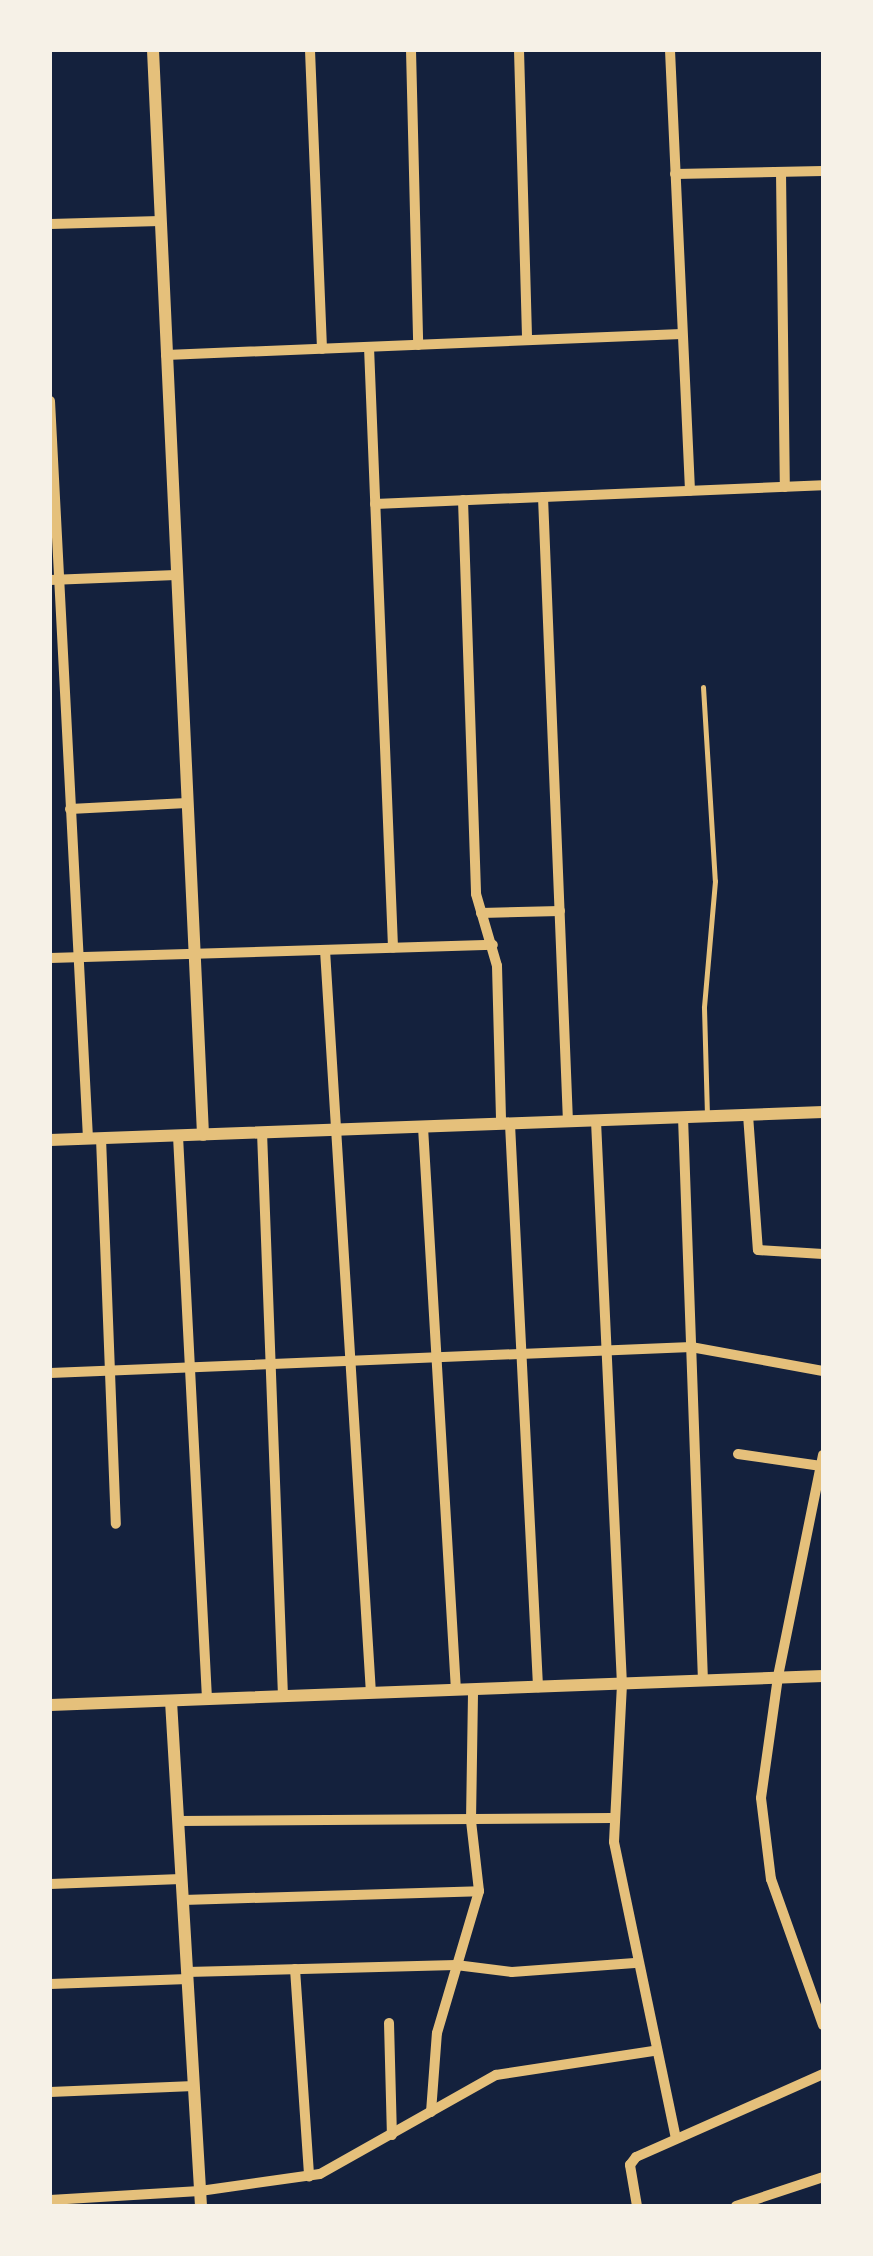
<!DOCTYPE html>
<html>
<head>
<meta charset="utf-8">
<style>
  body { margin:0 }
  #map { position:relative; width:873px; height:2256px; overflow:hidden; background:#14213d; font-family:"Golos Text",sans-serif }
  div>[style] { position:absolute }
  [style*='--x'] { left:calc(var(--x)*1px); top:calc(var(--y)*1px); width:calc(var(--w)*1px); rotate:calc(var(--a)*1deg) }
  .service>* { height:5px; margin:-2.5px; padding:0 2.5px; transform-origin:2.5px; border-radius:2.5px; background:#e5c07b }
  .minor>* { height:10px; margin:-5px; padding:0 5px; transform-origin:5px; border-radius:5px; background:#e5c07b }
  .tertiary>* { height:12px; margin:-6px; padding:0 6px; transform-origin:6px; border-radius:6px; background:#e5c07b }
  span { translate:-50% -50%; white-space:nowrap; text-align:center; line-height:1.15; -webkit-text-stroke:8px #f6f1e7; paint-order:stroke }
  .frame { position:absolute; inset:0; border:52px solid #f6f1e7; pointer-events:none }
</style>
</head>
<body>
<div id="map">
  <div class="service">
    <div style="--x:703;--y:687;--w:194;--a:86.5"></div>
    <div style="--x:715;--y:881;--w:127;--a:95"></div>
    <div style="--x:704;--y:1008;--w:106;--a:88.4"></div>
  </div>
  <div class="minor">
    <div style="--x:310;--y:50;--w:299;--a:87.7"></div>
    <div style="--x:411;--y:50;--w:295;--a:88.6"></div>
    <div style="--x:519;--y:50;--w:290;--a:88.4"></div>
    <div style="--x:670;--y:50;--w:441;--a:87.4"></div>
    <div style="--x:781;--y:172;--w:315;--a:89.3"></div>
    <div style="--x:675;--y:174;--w:148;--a:-1.2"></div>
    <div style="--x:50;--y:224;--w:110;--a:-1.6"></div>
    <div style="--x:369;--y:347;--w:601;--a:87.71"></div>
    <div style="--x:166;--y:355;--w:516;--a:-2.33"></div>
    <div style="--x:50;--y:401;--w:739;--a:87.05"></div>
    <div style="--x:543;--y:497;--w:625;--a:87.71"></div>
    <div style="--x:463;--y:500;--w:394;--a:88.1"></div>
    <div style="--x:476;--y:894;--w:75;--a:73.7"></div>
    <div style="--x:497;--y:966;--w:158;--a:88.5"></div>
    <div style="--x:375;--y:504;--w:448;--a:-2.4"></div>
    <div style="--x:50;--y:580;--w:126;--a:-2.3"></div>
    <div style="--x:70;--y:809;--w:117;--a:-2.9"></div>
    <div style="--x:481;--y:913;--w:79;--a:-1.5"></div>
    <div style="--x:325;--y:950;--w:744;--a:86.46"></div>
    <div style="--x:50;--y:958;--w:443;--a:-1.7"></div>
    <div style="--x:748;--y:1115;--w:135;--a:85.8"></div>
    <div style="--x:758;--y:1250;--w:65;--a:3.5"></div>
    <div style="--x:683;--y:1117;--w:563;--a:87.97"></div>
    <div style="--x:596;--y:1121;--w:564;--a:87.36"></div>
    <div style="--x:622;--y:1684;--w:158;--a:92.9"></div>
    <div style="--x:614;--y:1842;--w:303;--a:78.2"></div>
    <div style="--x:510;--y:1124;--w:564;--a:87.15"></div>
    <div style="--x:423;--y:1127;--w:564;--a:86.65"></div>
    <div style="--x:262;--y:1132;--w:564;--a:87.87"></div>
    <div style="--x:178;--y:1136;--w:564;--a:87.05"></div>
    <div style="--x:101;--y:1138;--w:386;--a:87.8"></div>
    <div style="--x:50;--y:1373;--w:642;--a:-2.32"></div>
    <div style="--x:691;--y:1347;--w:134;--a:10.3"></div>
    <div style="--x:738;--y:1454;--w:84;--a:8.2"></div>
    <div style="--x:823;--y:1455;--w:227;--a:101.5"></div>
    <div style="--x:778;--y:1677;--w:122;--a:98"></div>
    <div style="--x:761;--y:1798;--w:82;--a:83"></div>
    <div style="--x:771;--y:1879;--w:155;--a:70.4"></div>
    <div style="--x:178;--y:1821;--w:434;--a:-0.4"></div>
    <div style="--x:50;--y:1884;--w:131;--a:-2.2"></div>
    <div style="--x:183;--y:1900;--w:296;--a:-1.7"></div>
    <div style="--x:295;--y:1969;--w:208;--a:86.1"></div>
    <div style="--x:187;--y:1972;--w:269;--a:-1.5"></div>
    <div style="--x:456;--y:1965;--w:56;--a:7.1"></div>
    <div style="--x:512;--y:1972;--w:123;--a:-4.2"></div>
    <div style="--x:50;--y:1984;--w:138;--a:-2.1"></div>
    <div style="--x:389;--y:2023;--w:112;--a:88.5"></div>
    <div style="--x:50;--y:2092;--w:144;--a:-2.4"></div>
    <div style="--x:431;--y:2112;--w:79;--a:-85.7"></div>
    <div style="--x:437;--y:2033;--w:148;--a:-73.5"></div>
    <div style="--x:479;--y:1891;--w:70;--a:-96.5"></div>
    <div style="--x:471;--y:1821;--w:132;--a:-89.1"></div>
    <div style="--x:50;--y:2200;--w:150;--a:-3.4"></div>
    <div style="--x:200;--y:2191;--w:121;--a:-8.1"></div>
    <div style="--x:320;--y:2174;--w:202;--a:-29.4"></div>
    <div style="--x:496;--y:2075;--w:159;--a:-8.7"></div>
    <div style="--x:637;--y:2206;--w:42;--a:-99.7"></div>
    <div style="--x:630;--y:2165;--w:10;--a:-53"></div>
    <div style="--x:636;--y:2157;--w:205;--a:-23.9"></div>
    <div style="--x:736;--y:2206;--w:92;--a:-18.4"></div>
  </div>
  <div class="tertiary">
    <div style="--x:153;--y:50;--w:1086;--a:87.36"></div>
    <div style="--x:50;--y:1140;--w:774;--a:-2.07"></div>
    <div style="--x:171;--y:1701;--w:506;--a:86.6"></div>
    <div style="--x:50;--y:1705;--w:774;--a:-2.15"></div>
  </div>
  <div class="frame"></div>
</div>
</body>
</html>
